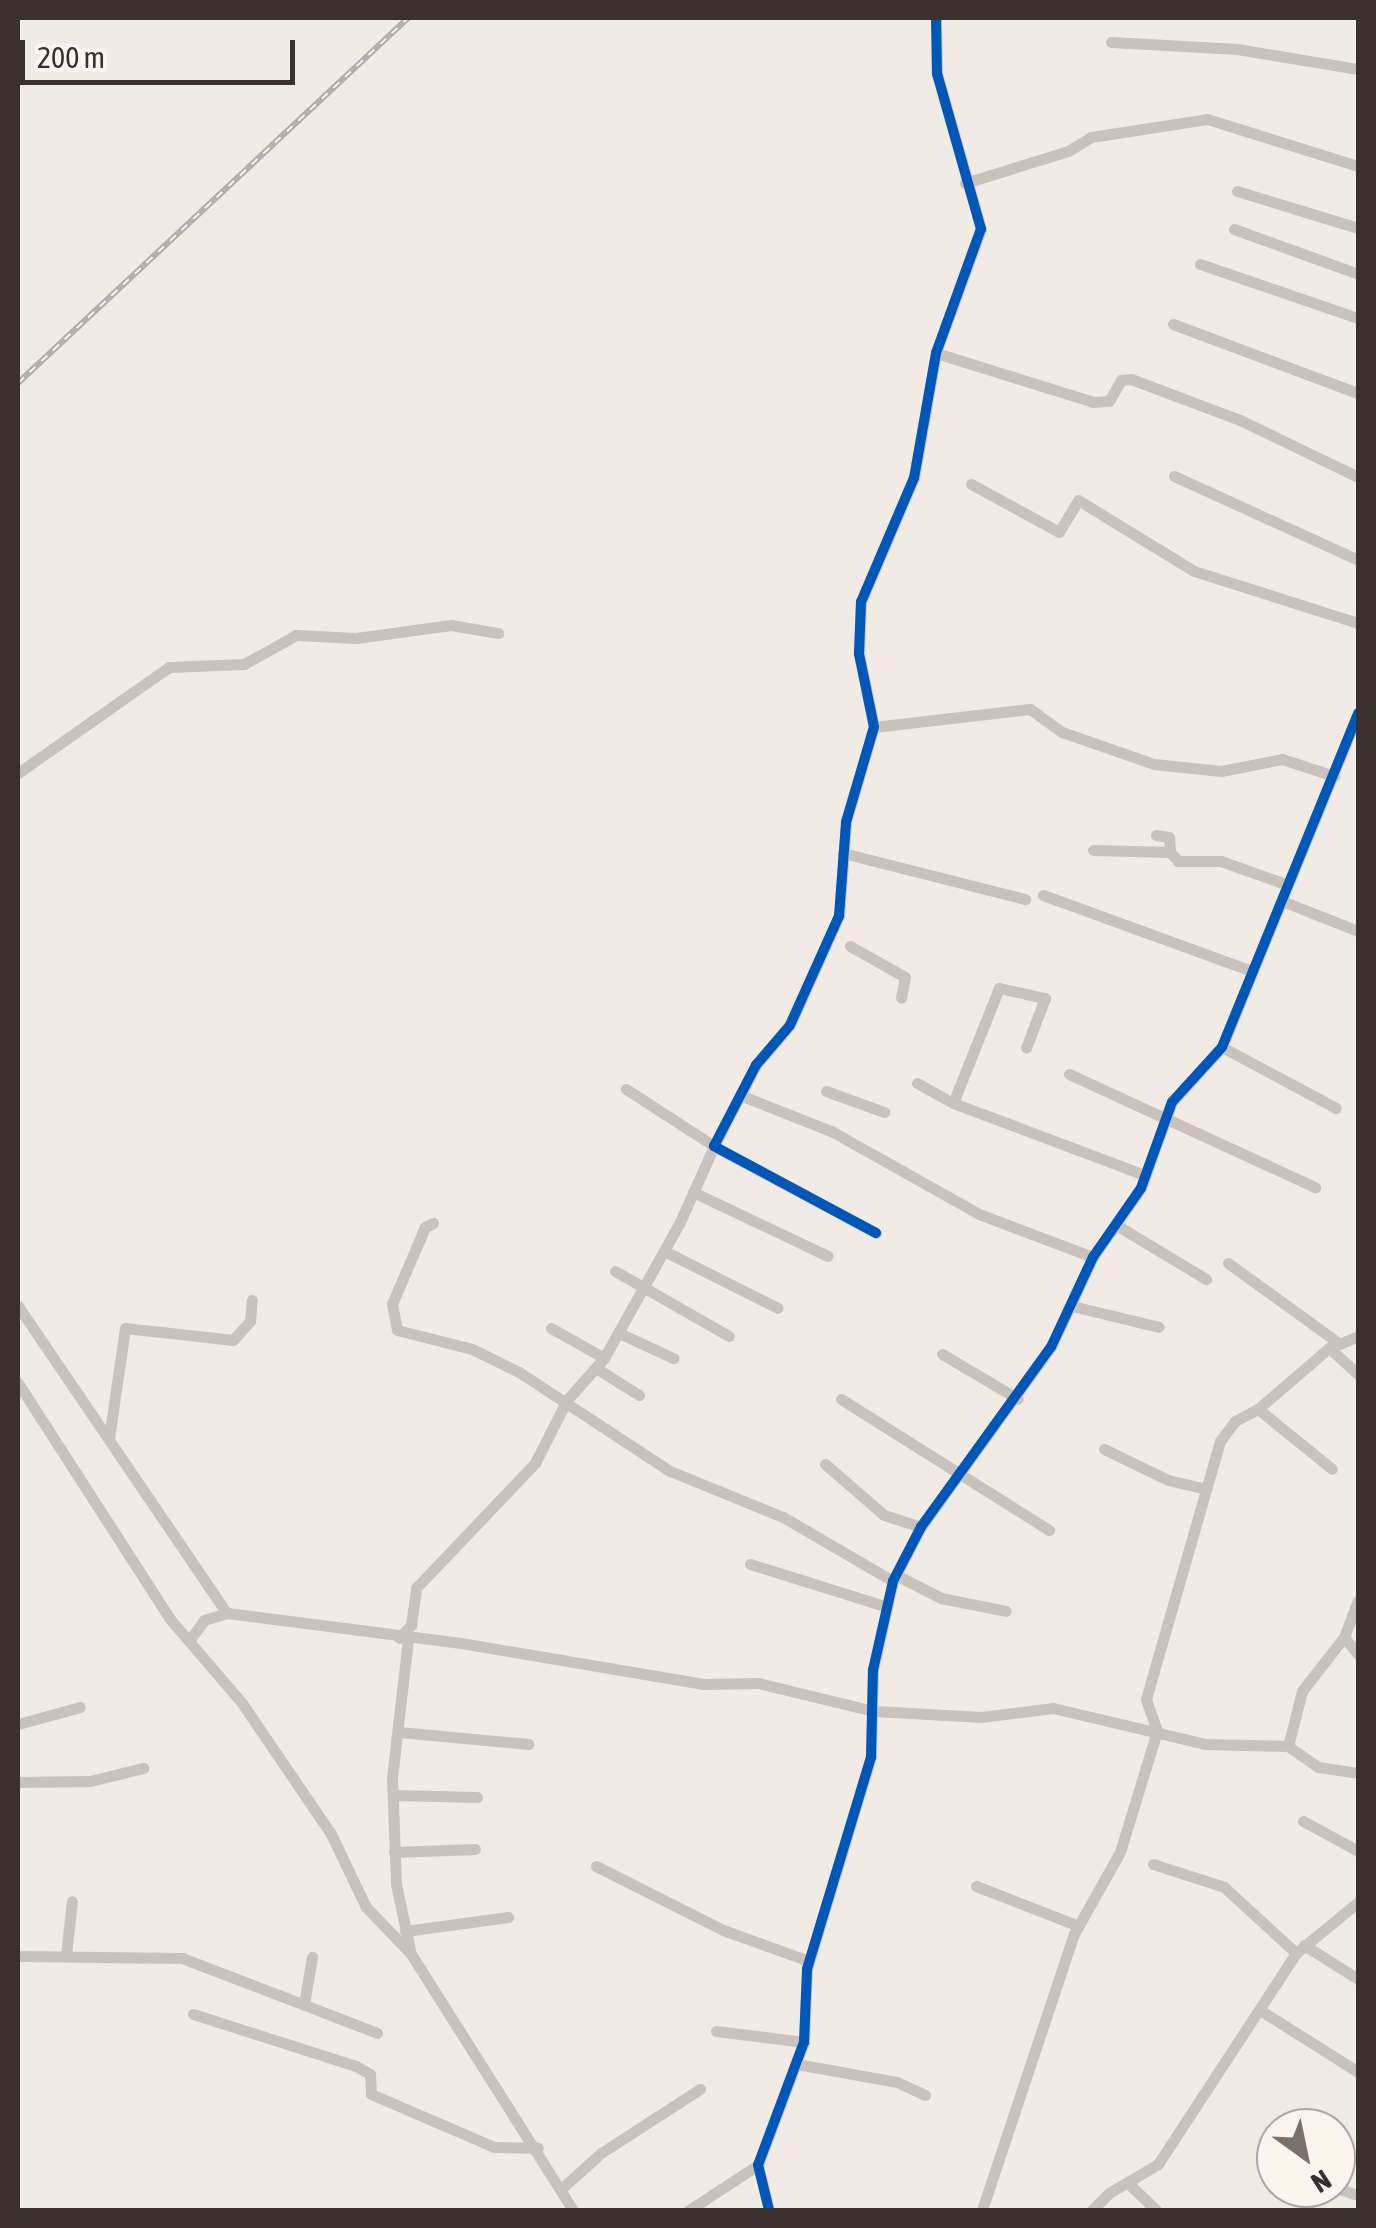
<!DOCTYPE html>
<html>
<head>
<meta charset="utf-8">
<style>
  body { margin:0 }
  #map { position:relative; width:1376px; height:2228px; overflow:hidden; background:#f0ebe5; font-family:"Asap Condensed",sans-serif }
  div>[style] { position:absolute }
  [style*='--x'] { left:calc(var(--x)*1px); top:calc(var(--y)*1px); width:calc(var(--w)*1px); rotate:calc(var(--a)*1deg) }
  .minor>* { height:11px; margin:-5.5px; padding:0 5.5px; transform-origin:5.5px; border-radius:5.5px; background:#c9c3be }
  .rail>* { height:6px; margin-top:-3px; transform-origin:0; background:repeating-linear-gradient(90deg,#fbf5ee 0 8px,#b1aca8 0 16px); box-sizing:border-box; border-block:2px solid #b1aca8 }
  .cycleway>* { height:10px; margin:-5px; padding:0 5px; transform-origin:5px; border-radius:5px; background:#0057b8 }
  span { translate:-50% -50%; white-space:nowrap; text-align:center; line-height:1.15; -webkit-text-stroke:8px #fbf5ee; paint-order:stroke }
  .frame { position:absolute; inset:0; border:20px solid #3b302b; pointer-events:none }
  .north { position:absolute; left:1256px; top:2108px; width:100px; height:100px; box-sizing:border-box; background:#fbf5ee; border:2px solid #aea6a0; border-radius:50%; rotate:147deg; font-size:28px; font-weight:700; line-height:40px; text-align:center; color:#3b302b }
  .north::after { content:''; display:block; margin:auto; width:35px; height:45px; background:#7a716c; clip-path:polygon(50% 0,100% 100%,50% 72%,0 100%) }
  .scale { position:absolute; left:20px; top:40px; width:275px; height:45px; box-sizing:border-box; border:5px solid #3b302b; border-top:0; padding-left:12px; font-size:30px; line-height:35px; white-space:nowrap; color:#3b302b; -webkit-text-stroke:8px #fbf5ee; paint-order:stroke }
</style>
</head>
<body>
<div id="map">
  <div class="minor">
    <div style="--x:1111;--y:42;--w:126;--a:3.2"></div>
    <div style="--x:1237;--y:49;--w:123;--a:9.4"></div>
    <div style="--x:965;--y:183;--w:108;--a:-17.3"></div>
    <div style="--x:1068;--y:151;--w:27;--a:-31"></div>
    <div style="--x:1091;--y:137;--w:117;--a:-8.8"></div>
    <div style="--x:1207;--y:119;--w:158;--a:17.3"></div>
    <div style="--x:1237;--y:191;--w:127;--a:17"></div>
    <div style="--x:1234;--y:229;--w:132;--a:19.9"></div>
    <div style="--x:1200;--y:264;--w:167;--a:18.9"></div>
    <div style="--x:1173;--y:324;--w:197;--a:20.5"></div>
    <div style="--x:936;--y:353;--w:164;--a:17.3"></div>
    <div style="--x:1093;--y:402;--w:16;--a:-4"></div>
    <div style="--x:1109;--y:401;--w:24;--a:-60"></div>
    <div style="--x:1121;--y:380;--w:10;--a:-6"></div>
    <div style="--x:1131;--y:379;--w:116;--a:20.6"></div>
    <div style="--x:1240;--y:420;--w:131;--a:25.8"></div>
    <div style="--x:1174;--y:476;--w:202;--a:24.5"></div>
    <div style="--x:971;--y:484;--w:100;--a:28.6"></div>
    <div style="--x:1059;--y:532;--w:37;--a:-59"></div>
    <div style="--x:1078;--y:500;--w:136;--a:31.5"></div>
    <div style="--x:1194;--y:571;--w:172;--a:17.6"></div>
    <div style="--x:874;--y:727;--w:157;--a:-6.6"></div>
    <div style="--x:1030;--y:709;--w:39;--a:36"></div>
    <div style="--x:1062;--y:732;--w:97;--a:19.2"></div>
    <div style="--x:1154;--y:764;--w:67;--a:6"></div>
    <div style="--x:1221;--y:771;--w:62;--a:-11.1"></div>
    <div style="--x:1282;--y:759;--w:55;--a:18.1"></div>
    <div style="--x:18;--y:773;--w:184;--a:-35.1"></div>
    <div style="--x:169;--y:667;--w:75;--a:-2.3"></div>
    <div style="--x:244;--y:664;--w:60;--a:-29.1"></div>
    <div style="--x:296;--y:635;--w:60;--a:2.9"></div>
    <div style="--x:356;--y:638;--w:96;--a:-7.8"></div>
    <div style="--x:451;--y:625;--w:48;--a:9.7"></div>
    <div style="--x:1156;--y:835;--w:13;--a:9"></div>
    <div style="--x:1169;--y:837;--w:15;--a:86"></div>
    <div style="--x:1093;--y:850;--w:77;--a:1.5"></div>
    <div style="--x:1170;--y:852;--w:12;--a:48"></div>
    <div style="--x:1178;--y:861;--w:43;--a:0"></div>
    <div style="--x:1221;--y:861;--w:71;--a:19.7"></div>
    <div style="--x:843;--y:853;--w:188;--a:14.2"></div>
    <div style="--x:1043;--y:895;--w:222;--a:20"></div>
    <div style="--x:1282;--y:901;--w:82;--a:21.5"></div>
    <div style="--x:850;--y:946;--w:63;--a:29.4"></div>
    <div style="--x:905;--y:977;--w:21;--a:101"></div>
    <div style="--x:1222;--y:1047;--w:129;--a:28.2"></div>
    <div style="--x:1069;--y:1074;--w:271;--a:24.7"></div>
    <div style="--x:917;--y:1083;--w:41;--a:29.1"></div>
    <div style="--x:953;--y:1103;--w:205;--a:20.6"></div>
    <div style="--x:826;--y:1091;--w:62;--a:19.9"></div>
    <div style="--x:740;--y:1095;--w:100;--a:21.7"></div>
    <div style="--x:833;--y:1132;--w:167;--a:29.3"></div>
    <div style="--x:979;--y:1214;--w:122;--a:20.7"></div>
    <div style="--x:953;--y:1103;--w:124;--a:-68.2"></div>
    <div style="--x:999;--y:988;--w:47;--a:12.3"></div>
    <div style="--x:1045;--y:998;--w:53;--a:110.8"></div>
    <div style="--x:693;--y:1192;--w:149;--a:25.4"></div>
    <div style="--x:433;--y:1223;--w:9;--a:153"></div>
    <div style="--x:425;--y:1227;--w:84;--a:113.2"></div>
    <div style="--x:392;--y:1304;--w:26;--a:79"></div>
    <div style="--x:397;--y:1330;--w:77;--a:14.2"></div>
    <div style="--x:472;--y:1349;--w:52;--a:26.1"></div>
    <div style="--x:519;--y:1372;--w:181;--a:33.3"></div>
    <div style="--x:670;--y:1471;--w:122;--a:22.2"></div>
    <div style="--x:783;--y:1517;--w:127;--a:30.2"></div>
    <div style="--x:1118;--y:1226;--w:103;--a:31.1"></div>
    <div style="--x:876;--y:1233;--w:184;--a:-151.8"></div>
    <div style="--x:714;--y:1146;--w:91;--a:-62.6"></div>
    <div style="--x:756;--y:1065;--w:52;--a:-49.6"></div>
    <div style="--x:790;--y:1025;--w:120;--a:-65.8"></div>
    <div style="--x:839;--y:916;--w:94;--a:-85.7"></div>
    <div style="--x:846;--y:822;--w:99;--a:-73.6"></div>
    <div style="--x:874;--y:727;--w:75;--a:-101.6"></div>
    <div style="--x:859;--y:654;--w:52;--a:-87.8"></div>
    <div style="--x:861;--y:602;--w:135;--a:-66.9"></div>
    <div style="--x:914;--y:478;--w:127;--a:-80"></div>
    <div style="--x:936;--y:353;--w:132;--a:-70.1"></div>
    <div style="--x:981;--y:229;--w:161;--a:-105.8"></div>
    <div style="--x:937;--y:74;--w:56;--a:-91"></div>
    <div style="--x:664;--y:1251;--w:127;--a:26.6"></div>
    <div style="--x:1228;--y:1263;--w:138;--a:35.9"></div>
    <div style="--x:615;--y:1271;--w:131;--a:29.7"></div>
    <div style="--x:18;--y:1306;--w:371;--a:55.8"></div>
    <div style="--x:1072;--y:1306;--w:89;--a:13.6"></div>
    <div style="--x:551;--y:1328;--w:61;--a:29.5"></div>
    <div style="--x:619;--y:1333;--w:60;--a:24.8"></div>
    <div style="--x:1329;--y:1348;--w:39;--a:42"></div>
    <div style="--x:942;--y:1354;--w:88;--a:30.6"></div>
    <div style="--x:596;--y:1368;--w:51;--a:32.1"></div>
    <div style="--x:18;--y:1383;--w:281;--a:57.2"></div>
    <div style="--x:170;--y:1619;--w:111;--a:49.4"></div>
    <div style="--x:242;--y:1703;--w:158;--a:55.8"></div>
    <div style="--x:331;--y:1834;--w:81;--a:64.4"></div>
    <div style="--x:366;--y:1907;--w:65;--a:46.2"></div>
    <div style="--x:411;--y:1954;--w:303;--a:57.7"></div>
    <div style="--x:841;--y:1399;--w:246;--a:32.2"></div>
    <div style="--x:1258;--y:1409;--w:95;--a:39"></div>
    <div style="--x:109;--y:1438;--w:111;--a:-81.7"></div>
    <div style="--x:125;--y:1328;--w:109;--a:6.3"></div>
    <div style="--x:233;--y:1340;--w:25;--a:-48"></div>
    <div style="--x:250;--y:1321;--w:21;--a:-85"></div>
    <div style="--x:1104;--y:1449;--w:71;--a:25.8"></div>
    <div style="--x:1168;--y:1480;--w:36;--a:13"></div>
    <div style="--x:825;--y:1464;--w:78;--a:40.8"></div>
    <div style="--x:884;--y:1515;--w:39;--a:18"></div>
    <div style="--x:750;--y:1564;--w:140;--a:17.4"></div>
    <div style="--x:896;--y:1575;--w:51;--a:27.1"></div>
    <div style="--x:941;--y:1598;--w:66;--a:11.3"></div>
    <div style="--x:1344;--y:1637;--w:22;--a:51"></div>
    <div style="--x:191;--y:1638;--w:22;--a:-54"></div>
    <div style="--x:204;--y:1620;--w:24;--a:-17"></div>
    <div style="--x:227;--y:1613;--w:236;--a:7.3"></div>
    <div style="--x:461;--y:1643;--w:246;--a:9.6"></div>
    <div style="--x:704;--y:1684;--w:54;--a:-1.1"></div>
    <div style="--x:758;--y:1683;--w:119;--a:13.6"></div>
    <div style="--x:874;--y:1711;--w:107;--a:3.2"></div>
    <div style="--x:981;--y:1717;--w:73;--a:-7.1"></div>
    <div style="--x:1053;--y:1708;--w:156;--a:13.3"></div>
    <div style="--x:1205;--y:1744;--w:83;--a:1.4"></div>
    <div style="--x:1288;--y:1746;--w:37;--a:35"></div>
    <div style="--x:1318;--y:1767;--w:40;--a:8.5"></div>
    <div style="--x:399;--y:1638;--w:18;--a:-47"></div>
    <div style="--x:411;--y:1625;--w:37;--a:-82"></div>
    <div style="--x:416;--y:1588;--w:173;--a:-46.4"></div>
    <div style="--x:535;--y:1463;--w:71;--a:-63.1"></div>
    <div style="--x:567;--y:1400;--w:56;--a:-48.6"></div>
    <div style="--x:604;--y:1358;--w:156;--a:-60.8"></div>
    <div style="--x:680;--y:1222;--w:83;--a:-65.9"></div>
    <div style="--x:714;--y:1146;--w:105;--a:-147.1"></div>
    <div style="--x:408;--y:1639;--w:140;--a:96.6"></div>
    <div style="--x:392;--y:1778;--w:106;--a:87.8"></div>
    <div style="--x:396;--y:1884;--w:67;--a:78"></div>
    <div style="--x:18;--y:1724;--w:64;--a:-15.3"></div>
    <div style="--x:1157;--y:1731;--w:34;--a:-109"></div>
    <div style="--x:1146;--y:1699;--w:268;--a:-74"></div>
    <div style="--x:1220;--y:1441;--w:25;--a:-53"></div>
    <div style="--x:1235;--y:1421;--w:26;--a:-28"></div>
    <div style="--x:1258;--y:1409;--w:94;--a:-40.7"></div>
    <div style="--x:1329;--y:1348;--w:31;--a:-22"></div>
    <div style="--x:399;--y:1732;--w:130;--a:5.3"></div>
    <div style="--x:1288;--y:1746;--w:57;--a:-75.7"></div>
    <div style="--x:1302;--y:1691;--w:68;--a:-52.1"></div>
    <div style="--x:1344;--y:1637;--w:39;--a:-69"></div>
    <div style="--x:18;--y:1782;--w:72;--a:-0.8"></div>
    <div style="--x:90;--y:1781;--w:55;--a:-13.8"></div>
    <div style="--x:394;--y:1795;--w:83;--a:1.4"></div>
    <div style="--x:1303;--y:1821;--w:63;--a:28.6"></div>
    <div style="--x:394;--y:1852;--w:81;--a:-2.1"></div>
    <div style="--x:1153;--y:1864;--w:75;--a:17.9"></div>
    <div style="--x:1224;--y:1887;--w:98;--a:42.5"></div>
    <div style="--x:596;--y:1866;--w:142;--a:26.7"></div>
    <div style="--x:723;--y:1930;--w:91;--a:19.8"></div>
    <div style="--x:976;--y:1886;--w:110;--a:21.2"></div>
    <div style="--x:405;--y:1931;--w:104;--a:-7.7"></div>
    <div style="--x:1304;--y:1945;--w:64;--a:32.2"></div>
    <div style="--x:66;--y:1955;--w:54;--a:-83.7"></div>
    <div style="--x:18;--y:1956;--w:164;--a:0.7"></div>
    <div style="--x:182;--y:1958;--w:209;--a:21"></div>
    <div style="--x:304;--y:2004;--w:48;--a:-80.3"></div>
    <div style="--x:1260;--y:2010;--w:116;--a:32.3"></div>
    <div style="--x:193;--y:2014;--w:171;--a:17.7"></div>
    <div style="--x:356;--y:2066;--w:16;--a:30"></div>
    <div style="--x:370;--y:2074;--w:20;--a:87"></div>
    <div style="--x:371;--y:2094;--w:134;--a:23.3"></div>
    <div style="--x:494;--y:2147;--w:44;--a:1.3"></div>
    <div style="--x:716;--y:2031;--w:89;--a:7.1"></div>
    <div style="--x:797;--y:2064;--w:102;--a:10.2"></div>
    <div style="--x:897;--y:2082;--w:31;--a:25"></div>
    <div style="--x:1267;--y:2144;--w:11;--a:34"></div>
    <div style="--x:1130;--y:2185;--w:36;--a:44"></div>
    <div style="--x:1336;--y:2188;--w:23;--a:18"></div>
    <div style="--x:561;--y:2189;--w:54;--a:-42"></div>
    <div style="--x:601;--y:2153;--w:118;--a:-32.9"></div>
    <div style="--x:689;--y:2210;--w:82;--a:-33.1"></div>
    <div style="--x:769;--y:2210;--w:46;--a:-103.7"></div>
    <div style="--x:758;--y:2165;--w:131;--a:-69.5"></div>
    <div style="--x:804;--y:2042;--w:73;--a:-87.6"></div>
    <div style="--x:807;--y:1969;--w:221;--a:-73.2"></div>
    <div style="--x:871;--y:1757;--w:87;--a:-88.7"></div>
    <div style="--x:873;--y:1670;--w:91;--a:-77.3"></div>
    <div style="--x:893;--y:1581;--w:61;--a:-62.6"></div>
    <div style="--x:921;--y:1527;--w:222;--a:-54.2"></div>
    <div style="--x:1051;--y:1347;--w:99;--a:-65"></div>
    <div style="--x:1093;--y:1257;--w:84;--a:-55.2"></div>
    <div style="--x:1141;--y:1188;--w:91;--a:-70.2"></div>
    <div style="--x:1172;--y:1102;--w:74;--a:-47.7"></div>
    <div style="--x:1222;--y:1047;--w:361;--a:-67.8"></div>
    <div style="--x:982;--y:2210;--w:291;--a:-71.6"></div>
    <div style="--x:1074;--y:1934;--w:94;--a:-60.7"></div>
    <div style="--x:1120;--y:1852;--w:127;--a:-73"></div>
    <div style="--x:1092;--y:2210;--w:24;--a:-45"></div>
    <div style="--x:1109;--y:2193;--w:57;--a:-30.6"></div>
    <div style="--x:1158;--y:2164;--w:252;--a:-56.8"></div>
    <div style="--x:1296;--y:1953;--w:80;--a:-39.4"></div>
  </div>
  <div class="rail">
    <div style="--x:18;--y:383;--w:534;--a:-43.1"></div>
  </div>
  <div class="cycleway">
    <div style="--x:876;--y:1233;--w:184;--a:-151.8"></div>
    <div style="--x:714;--y:1146;--w:91;--a:-62.6"></div>
    <div style="--x:756;--y:1065;--w:52;--a:-49.6"></div>
    <div style="--x:790;--y:1025;--w:120;--a:-65.8"></div>
    <div style="--x:839;--y:916;--w:94;--a:-85.7"></div>
    <div style="--x:846;--y:822;--w:99;--a:-73.6"></div>
    <div style="--x:874;--y:727;--w:75;--a:-101.6"></div>
    <div style="--x:859;--y:654;--w:52;--a:-87.8"></div>
    <div style="--x:861;--y:602;--w:135;--a:-66.9"></div>
    <div style="--x:914;--y:478;--w:127;--a:-80"></div>
    <div style="--x:936;--y:353;--w:132;--a:-70.1"></div>
    <div style="--x:981;--y:229;--w:161;--a:-105.8"></div>
    <div style="--x:937;--y:74;--w:56;--a:-91"></div>
    <div style="--x:769;--y:2210;--w:46;--a:-103.7"></div>
    <div style="--x:758;--y:2165;--w:131;--a:-69.5"></div>
    <div style="--x:804;--y:2042;--w:73;--a:-87.6"></div>
    <div style="--x:807;--y:1969;--w:221;--a:-73.2"></div>
    <div style="--x:871;--y:1757;--w:87;--a:-88.7"></div>
    <div style="--x:873;--y:1670;--w:91;--a:-77.3"></div>
    <div style="--x:893;--y:1581;--w:61;--a:-62.6"></div>
    <div style="--x:921;--y:1527;--w:222;--a:-54.2"></div>
    <div style="--x:1051;--y:1347;--w:99;--a:-65"></div>
    <div style="--x:1093;--y:1257;--w:84;--a:-55.2"></div>
    <div style="--x:1141;--y:1188;--w:91;--a:-70.2"></div>
    <div style="--x:1172;--y:1102;--w:74;--a:-47.7"></div>
    <div style="--x:1222;--y:1047;--w:361;--a:-67.8"></div>
  </div>
  <div class="frame"></div>
  <div class="north">N</div>
  <div class="scale">200 m</div>
</div>
</body>
</html>
